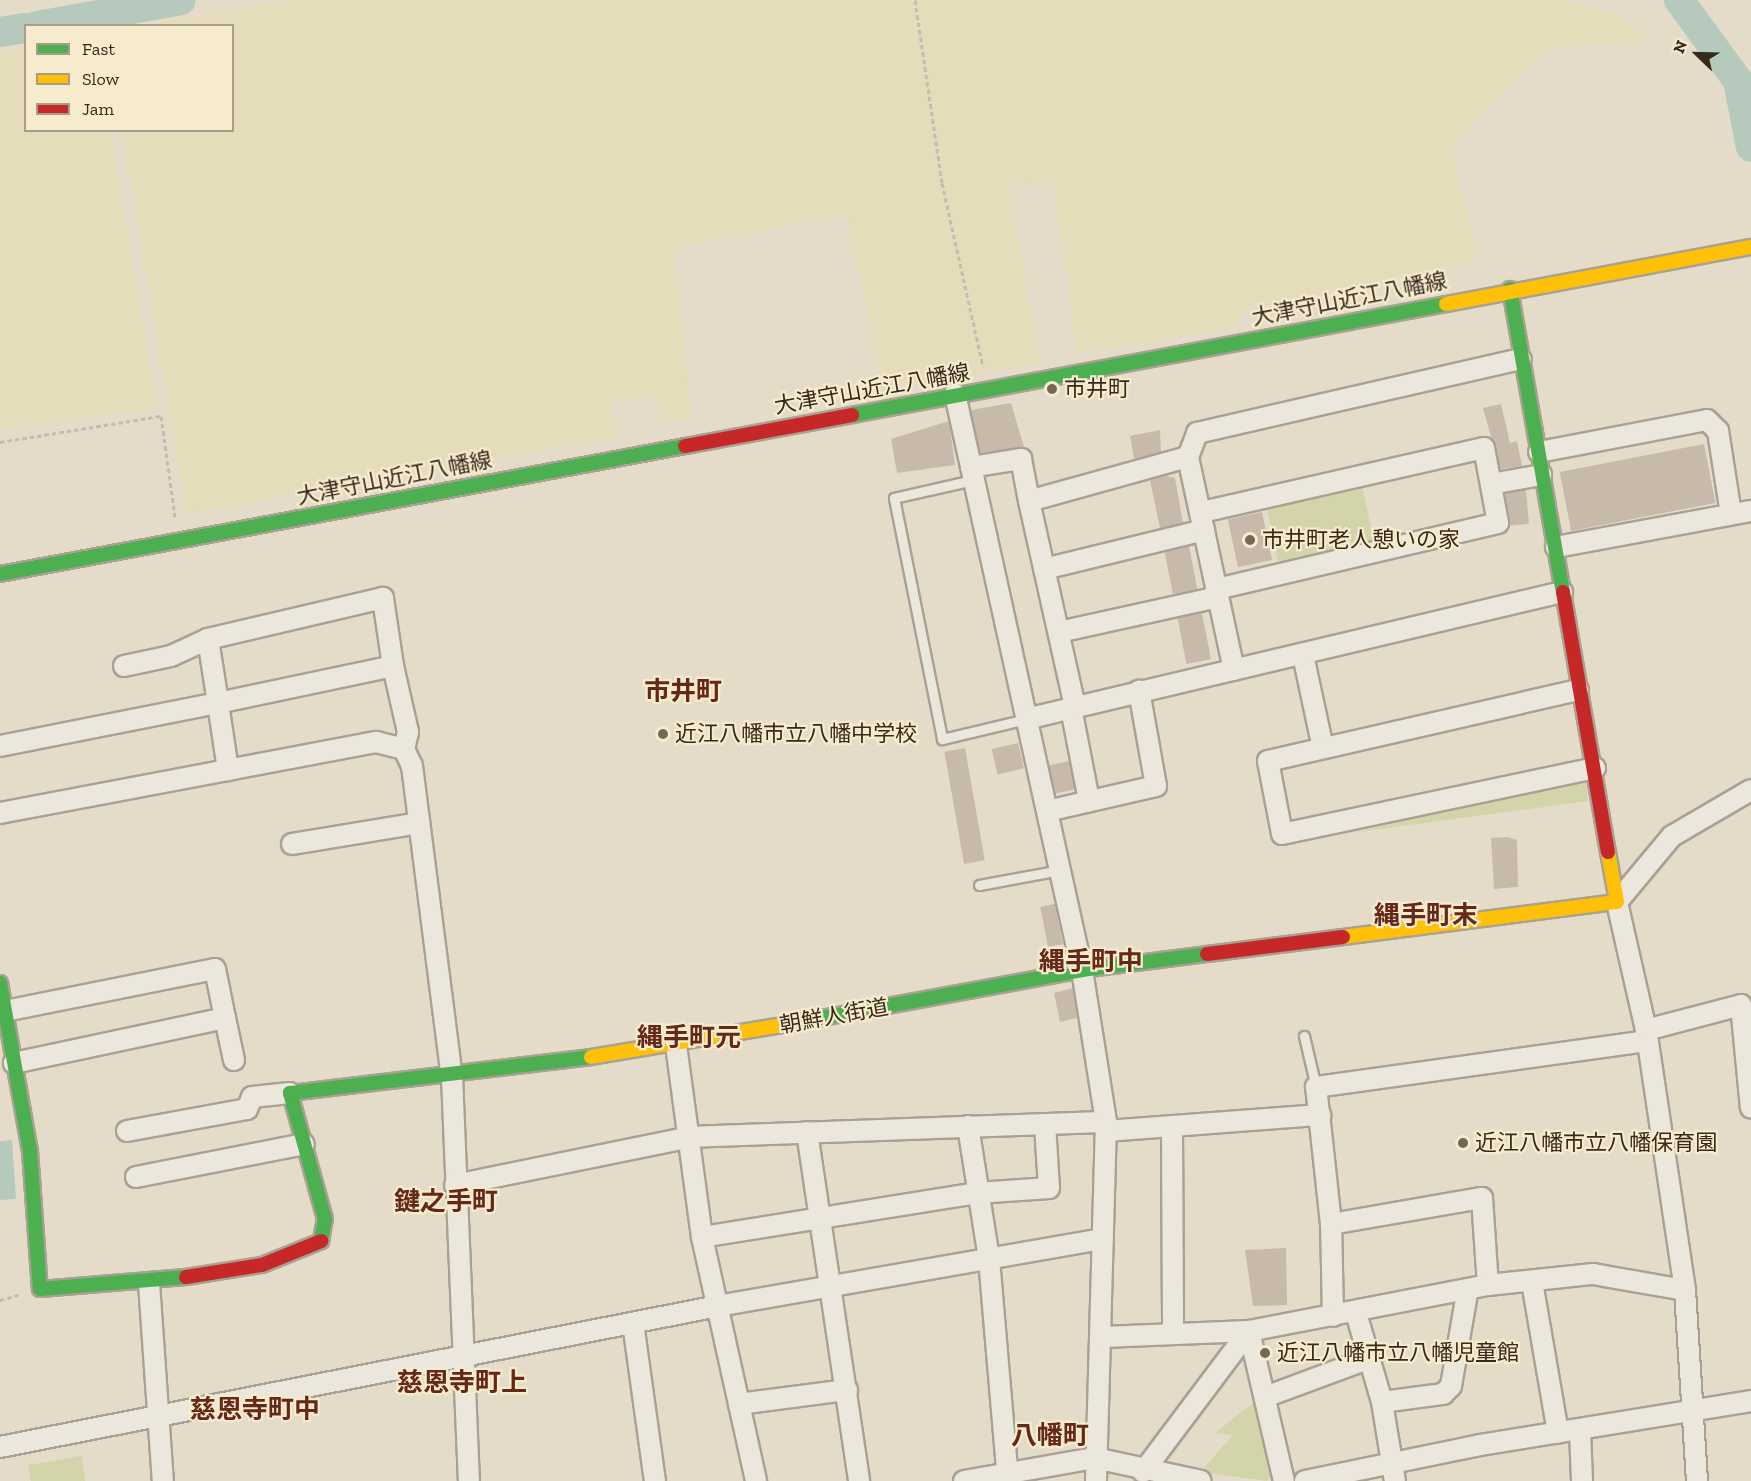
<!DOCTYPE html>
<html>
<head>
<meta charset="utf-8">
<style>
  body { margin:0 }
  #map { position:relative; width:1751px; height:1481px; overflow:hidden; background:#e4dcc9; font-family:"Zilla Slab","Noto Sans JP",serif }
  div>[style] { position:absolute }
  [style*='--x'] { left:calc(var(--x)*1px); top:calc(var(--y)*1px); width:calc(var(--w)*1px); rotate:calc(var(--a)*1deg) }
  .farmland>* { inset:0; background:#e5dcb9 }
  .green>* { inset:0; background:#d4d4ab; transform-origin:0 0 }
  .water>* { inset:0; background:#b6c9bd }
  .river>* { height:30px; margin:-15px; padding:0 15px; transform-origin:15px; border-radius:15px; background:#b6c9bd }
  .building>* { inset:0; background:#c8baaa; transform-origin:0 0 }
  .path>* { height:3px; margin-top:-1.5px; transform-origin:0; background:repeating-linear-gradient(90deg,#c4bdb2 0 4.5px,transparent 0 7.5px) }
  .roads { filter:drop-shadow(2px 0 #a9a193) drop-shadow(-2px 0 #a9a193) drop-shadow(0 2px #a9a193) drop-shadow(0 -2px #a9a193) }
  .lane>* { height:9px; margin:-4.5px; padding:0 4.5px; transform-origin:4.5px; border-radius:4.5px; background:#ece7dc }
  .street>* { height:20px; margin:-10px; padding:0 10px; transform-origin:10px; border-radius:10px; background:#ece7dc }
  .fast>* { height:14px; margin:-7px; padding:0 7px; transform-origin:7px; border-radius:7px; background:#4caf50 }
  .slow>* { height:14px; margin:-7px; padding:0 7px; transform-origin:7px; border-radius:7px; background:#ffc107 }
  .jam>* { height:14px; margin:-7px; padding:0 7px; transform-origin:7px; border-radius:7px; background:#c62828 }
  .dots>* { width:16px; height:16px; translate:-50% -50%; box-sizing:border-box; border:3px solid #f7ebce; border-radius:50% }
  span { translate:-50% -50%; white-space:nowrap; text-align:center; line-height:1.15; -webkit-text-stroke:4.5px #f7ebce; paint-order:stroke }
  .street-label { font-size:22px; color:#37291c }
  .poi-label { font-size:22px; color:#37291c }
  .left { translate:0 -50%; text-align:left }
  .quarter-label { font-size:26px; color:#652919; font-weight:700 }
  .legend { position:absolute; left:24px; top:24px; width:210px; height:108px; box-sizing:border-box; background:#f7ebce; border:2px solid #aa9d87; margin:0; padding:8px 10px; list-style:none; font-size:18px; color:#37291c }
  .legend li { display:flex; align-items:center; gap:12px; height:30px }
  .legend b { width:30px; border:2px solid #aa9d87 }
  .north { position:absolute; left:1667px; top:24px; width:60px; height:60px; -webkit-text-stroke:4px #f7ebce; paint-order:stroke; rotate:293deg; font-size:16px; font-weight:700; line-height:24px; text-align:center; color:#37291c }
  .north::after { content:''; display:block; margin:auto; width:21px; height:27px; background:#37291c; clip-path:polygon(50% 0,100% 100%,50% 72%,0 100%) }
</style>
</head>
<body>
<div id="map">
  <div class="farmland">
    <div style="clip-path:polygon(293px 0,1563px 0,1622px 15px,1648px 40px,1545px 49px,1451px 141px,1477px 260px,1249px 308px,1234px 328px,1077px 353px,1053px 182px,1008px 186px,1041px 363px,883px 386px,846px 214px,674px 248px,692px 418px,665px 420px,659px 397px,612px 400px,615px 437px,187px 514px,123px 131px,232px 130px,232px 26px,148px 25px)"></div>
    <div style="clip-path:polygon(25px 47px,26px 130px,110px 131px,157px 408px,0 429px,0 52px)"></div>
  </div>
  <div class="green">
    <div style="left:1362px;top:485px;width:61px;height:98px;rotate:78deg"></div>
    <div style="clip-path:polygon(1579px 778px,1586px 782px,1588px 801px,1358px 832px)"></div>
    <div style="clip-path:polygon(1254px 1402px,1275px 1470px,1267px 1481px,1200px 1472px,1233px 1435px,1215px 1433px)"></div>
    <div style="clip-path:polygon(82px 1456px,85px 1481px,31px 1481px,28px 1465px)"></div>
  </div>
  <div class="water">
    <div style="clip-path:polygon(12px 1140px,16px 1199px,0 1200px,0 1141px)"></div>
  </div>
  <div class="river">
    <div style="--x:1679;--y:0;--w:100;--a:53.9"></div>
    <div style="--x:1738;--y:81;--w:67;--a:78.9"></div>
    <div style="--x:37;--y:26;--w:146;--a:-10.2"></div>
    <div style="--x:0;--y:32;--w:26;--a:-9"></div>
  </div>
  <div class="building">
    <div style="clip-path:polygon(1011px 403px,1024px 447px,980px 453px,971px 410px)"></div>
    <div style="clip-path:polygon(1501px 404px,1510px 443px,1517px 441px,1522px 466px,1500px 469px,1483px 408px)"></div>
    <div style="clip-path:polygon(949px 421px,955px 465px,897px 473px,891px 439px)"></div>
    <div style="clip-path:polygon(1160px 430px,1161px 452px,1134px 459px,1130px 436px)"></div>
    <div style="left:1704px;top:444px;width:60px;height:147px;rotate:79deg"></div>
    <div style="clip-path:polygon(1166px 476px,1175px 478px,1183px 523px,1160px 528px,1150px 480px)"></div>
    <div style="left:1526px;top:490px;width:34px;height:21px;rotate:85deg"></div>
    <div style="left:1262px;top:512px;width:49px;height:35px;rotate:78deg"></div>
    <div style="left:1189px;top:546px;width:44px;height:25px;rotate:79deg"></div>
    <div style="left:1202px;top:613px;width:47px;height:25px;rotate:79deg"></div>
    <div style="left:1018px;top:743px;width:26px;height:27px;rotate:77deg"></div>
    <div style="left:965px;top:748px;width:114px;height:21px;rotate:80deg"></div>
    <div style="left:1069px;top:761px;width:29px;height:20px;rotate:78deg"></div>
    <div style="clip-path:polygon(1507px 837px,1517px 840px,1518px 887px,1494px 889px,1491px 838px)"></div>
    <div style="left:1055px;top:904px;width:41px;height:15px;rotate:79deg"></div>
    <div style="clip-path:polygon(1073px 988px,1077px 1018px,1060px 1022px,1054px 993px)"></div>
    <div style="clip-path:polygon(1286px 1248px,1287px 1305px,1253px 1306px,1245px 1250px)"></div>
  </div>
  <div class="path">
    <div style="--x:915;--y:0;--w:185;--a:81.6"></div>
    <div style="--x:942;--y:183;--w:188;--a:77.4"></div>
    <div style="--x:0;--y:442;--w:163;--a:-9.2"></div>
    <div style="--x:161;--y:416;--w:102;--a:82.1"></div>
    <div style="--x:0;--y:1300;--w:22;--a:-16"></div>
  </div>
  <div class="roads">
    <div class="lane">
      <div style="--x:973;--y:480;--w:81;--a:167.2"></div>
      <div style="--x:894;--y:498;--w:246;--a:78.7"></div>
      <div style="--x:942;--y:739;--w:86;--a:-13.4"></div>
      <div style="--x:979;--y:885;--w:82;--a:-10.5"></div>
      <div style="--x:1304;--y:1036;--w:52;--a:76.8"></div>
    </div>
    <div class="street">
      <div style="--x:955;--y:394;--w:590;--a:77.57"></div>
      <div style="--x:1082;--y:970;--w:154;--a:81"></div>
      <div style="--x:1106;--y:1122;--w:359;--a:91.6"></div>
      <div style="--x:1539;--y:452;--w:171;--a:-10.8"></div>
      <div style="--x:1707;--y:420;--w:16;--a:45"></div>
      <div style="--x:1718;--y:431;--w:84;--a:81.1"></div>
      <div style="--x:971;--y:467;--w:51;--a:-9.1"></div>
      <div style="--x:1021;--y:459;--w:43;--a:79.2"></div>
      <div style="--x:1029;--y:501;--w:165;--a:-15.5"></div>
      <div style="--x:1491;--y:484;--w:51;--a:-10.2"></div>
      <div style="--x:1029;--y:501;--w:211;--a:77.4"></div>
      <div style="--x:1202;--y:512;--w:289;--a:-12.8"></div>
      <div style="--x:1484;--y:448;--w:76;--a:79.4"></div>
      <div style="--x:1498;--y:523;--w:290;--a:166.8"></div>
      <div style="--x:1556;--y:547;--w:198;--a:-10.5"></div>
      <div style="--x:1044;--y:569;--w:165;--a:-13.7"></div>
      <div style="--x:1059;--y:632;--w:163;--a:-12.4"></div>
      <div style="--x:1303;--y:655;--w:95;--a:77.9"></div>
      <div style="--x:124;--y:666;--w:48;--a:-12"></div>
      <div style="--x:171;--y:656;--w:41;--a:-24.7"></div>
      <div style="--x:393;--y:666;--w:68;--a:77.2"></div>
      <div style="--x:408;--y:732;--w:17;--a:103"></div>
      <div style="--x:1234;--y:670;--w:218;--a:-102.2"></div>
      <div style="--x:1188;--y:457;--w:26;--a:-69"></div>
      <div style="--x:1197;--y:433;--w:332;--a:-12.9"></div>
      <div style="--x:1578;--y:690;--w:318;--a:167.1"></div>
      <div style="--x:1268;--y:761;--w:74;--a:79.1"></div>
      <div style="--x:1282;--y:834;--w:320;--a:-11.9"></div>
      <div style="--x:1071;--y:708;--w:95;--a:79"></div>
      <div style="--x:1026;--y:719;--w:551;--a:-13.33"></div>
      <div style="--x:0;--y:746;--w:222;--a:-11.2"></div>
      <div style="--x:218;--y:703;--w:179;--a:-11.9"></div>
      <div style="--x:393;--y:666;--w:69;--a:-98.4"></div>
      <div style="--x:383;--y:598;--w:180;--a:166.8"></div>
      <div style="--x:208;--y:639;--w:65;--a:81.1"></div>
      <div style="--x:218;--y:703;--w:68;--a:81.5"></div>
      <div style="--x:1047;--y:811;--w:112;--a:-12.9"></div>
      <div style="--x:1156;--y:786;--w:97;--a:-100.1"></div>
      <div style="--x:0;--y:813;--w:383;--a:-10.7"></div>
      <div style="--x:376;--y:742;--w:29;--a:14"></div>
      <div style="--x:404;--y:749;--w:19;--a:65"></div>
      <div style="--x:412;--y:766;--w:314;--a:82.7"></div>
      <div style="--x:452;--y:1077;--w:404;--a:87.6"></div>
      <div style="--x:292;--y:844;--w:129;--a:-9.4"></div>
      <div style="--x:5;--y:1011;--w:214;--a:-11.3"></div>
      <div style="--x:215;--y:969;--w:50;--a:78.5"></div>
      <div style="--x:225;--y:1018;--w:216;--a:168"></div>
      <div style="--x:225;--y:1018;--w:43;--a:77.9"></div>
      <div style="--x:1646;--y:1030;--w:98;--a:-14.7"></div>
      <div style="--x:1741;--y:1005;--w:103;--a:84.5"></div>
      <div style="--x:676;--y:1045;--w:194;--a:82.3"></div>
      <div style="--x:702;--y:1237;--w:250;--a:77.5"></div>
      <div style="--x:968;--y:1126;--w:135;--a:81"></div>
      <div style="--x:989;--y:1259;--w:223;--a:85.1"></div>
      <div style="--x:1172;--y:1129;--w:205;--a:89.7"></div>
      <div style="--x:127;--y:1131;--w:122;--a:-10.4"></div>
      <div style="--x:247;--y:1109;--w:13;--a:-67"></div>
      <div style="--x:252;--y:1097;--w:38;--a:-6"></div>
      <div style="--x:1106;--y:1131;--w:215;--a:-4.3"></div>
      <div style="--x:807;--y:1132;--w:353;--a:81.5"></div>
      <div style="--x:136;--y:1177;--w:171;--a:-11.1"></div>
      <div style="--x:455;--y:1185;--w:240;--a:-11.5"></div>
      <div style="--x:690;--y:1137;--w:416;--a:-2.1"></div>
      <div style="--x:1331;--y:1224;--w:153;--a:-9.8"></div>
      <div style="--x:1482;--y:1198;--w:87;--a:86.1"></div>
      <div style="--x:702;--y:1237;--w:278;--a:-9.1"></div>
      <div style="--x:977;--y:1193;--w:72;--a:-4"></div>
      <div style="--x:1049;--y:1188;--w:64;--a:-93.6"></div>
      <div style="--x:1532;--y:1282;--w:153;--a:80.2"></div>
      <div style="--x:149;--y:1283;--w:198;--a:86"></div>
      <div style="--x:1356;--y:1313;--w:93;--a:73.7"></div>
      <div style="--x:1382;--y:1402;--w:80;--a:80.7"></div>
      <div style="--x:1333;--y:1316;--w:92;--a:-91.2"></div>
      <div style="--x:1331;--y:1224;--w:138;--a:-96.2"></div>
      <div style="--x:1316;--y:1087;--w:334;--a:-7.9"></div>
      <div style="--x:633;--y:1323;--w:160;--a:82.1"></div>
      <div style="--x:1249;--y:1331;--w:154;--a:76.9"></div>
      <div style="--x:1103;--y:1337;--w:146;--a:-2.4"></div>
      <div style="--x:1249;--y:1331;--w:243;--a:-10.9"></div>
      <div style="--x:1488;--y:1285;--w:106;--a:-6"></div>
      <div style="--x:1593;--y:1274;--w:93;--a:9.9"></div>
      <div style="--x:1265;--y:1397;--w:109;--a:-20.4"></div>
      <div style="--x:1382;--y:1402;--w:62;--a:-7.5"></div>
      <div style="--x:1443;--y:1394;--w:11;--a:-45"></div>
      <div style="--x:1451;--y:1386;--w:94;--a:-80.2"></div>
      <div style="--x:739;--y:1404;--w:109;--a:-7.4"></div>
      <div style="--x:1580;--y:1431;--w:50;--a:87.7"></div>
      <div style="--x:0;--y:1447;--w:732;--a:-11.11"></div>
      <div style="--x:718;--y:1306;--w:390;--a:-9.9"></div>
      <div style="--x:1143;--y:1472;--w:176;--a:-53.1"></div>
      <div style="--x:964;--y:1481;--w:133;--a:-10"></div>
      <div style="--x:1095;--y:1458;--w:108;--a:12.2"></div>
      <div style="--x:1305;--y:1481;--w:179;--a:-11.6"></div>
      <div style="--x:1480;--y:1445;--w:275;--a:-9.2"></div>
      <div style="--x:1697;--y:1481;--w:191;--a:-93.6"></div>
      <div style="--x:1685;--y:1290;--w:263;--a:-98.5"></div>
      <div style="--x:1646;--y:1030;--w:131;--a:-102.8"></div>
      <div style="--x:1617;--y:902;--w:86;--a:-50.2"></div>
      <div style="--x:1672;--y:836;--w:91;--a:-30.2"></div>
    </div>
    <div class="fast">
      <div style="--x:1510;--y:289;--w:308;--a:80.1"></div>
      <div style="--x:852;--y:415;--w:604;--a:-10.58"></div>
      <div style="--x:0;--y:574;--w:697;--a:-10.58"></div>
      <div style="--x:0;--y:983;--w:171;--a:79.9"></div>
      <div style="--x:30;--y:1151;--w:138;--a:85.9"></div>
      <div style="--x:40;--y:1289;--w:146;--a:-4.7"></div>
      <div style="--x:794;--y:1023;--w:293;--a:-10.4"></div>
      <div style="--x:1082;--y:970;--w:126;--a:-7.3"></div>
      <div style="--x:321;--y:1241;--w:22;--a:-80"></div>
      <div style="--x:325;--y:1219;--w:131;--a:-105.5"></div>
      <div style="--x:290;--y:1093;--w:303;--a:-6.8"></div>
    </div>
    <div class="slow">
      <div style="--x:1446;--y:304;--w:310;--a:-10.6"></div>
      <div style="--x:1343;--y:937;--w:276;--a:-7.3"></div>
      <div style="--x:1617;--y:902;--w:51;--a:-100.2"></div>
      <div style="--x:591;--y:1057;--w:206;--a:-9.5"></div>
    </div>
    <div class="jam">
      <div style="--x:685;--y:446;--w:170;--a:-10.5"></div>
      <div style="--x:1563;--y:592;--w:264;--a:80.2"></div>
      <div style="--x:1207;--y:954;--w:137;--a:-7.1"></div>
      <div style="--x:186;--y:1277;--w:77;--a:-9"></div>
      <div style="--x:262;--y:1265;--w:64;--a:-22.1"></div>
    </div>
  </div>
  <div class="dots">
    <div style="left:1052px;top:389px;background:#746859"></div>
    <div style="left:1250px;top:540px;background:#746859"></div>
    <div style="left:663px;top:734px;background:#746859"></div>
    <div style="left:1463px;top:1143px;background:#746859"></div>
    <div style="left:1265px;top:1353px;background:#746859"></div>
  </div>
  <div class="street-label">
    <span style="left:1349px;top:299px;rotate:-11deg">大津守山近江八幡線</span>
    <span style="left:872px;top:389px;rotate:-10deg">大津守山近江八幡線</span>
    <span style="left:394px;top:478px;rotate:-11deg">大津守山近江八幡線</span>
    <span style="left:834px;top:1016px;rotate:-10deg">朝鮮人街道</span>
  </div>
  <div class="poi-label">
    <span class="left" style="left:1064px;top:389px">市井町</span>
    <span class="left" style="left:1262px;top:540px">市井町老人憩いの家</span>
    <span class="left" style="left:675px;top:734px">近江八幡市立八幡中学校</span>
    <span class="left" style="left:1475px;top:1143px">近江八幡市立八幡保育園</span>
    <span class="left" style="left:1277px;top:1353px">近江八幡市立八幡児童館</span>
  </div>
  <div class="quarter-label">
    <span style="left:683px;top:692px">市井町</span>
    <span style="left:1426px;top:916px">縄手町末</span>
    <span style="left:1091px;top:962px">縄手町中</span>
    <span style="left:689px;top:1038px">縄手町元</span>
    <span style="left:446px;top:1202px">鍵之手町</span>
    <span style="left:462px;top:1383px">慈恩寺町上</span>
    <span style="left:255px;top:1410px">慈恩寺町中</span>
    <span style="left:1050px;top:1436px">八幡町</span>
  </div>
  <ul class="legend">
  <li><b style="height:8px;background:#4caf50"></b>Fast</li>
  <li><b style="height:8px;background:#ffc107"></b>Slow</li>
  <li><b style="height:8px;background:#c62828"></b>Jam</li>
  </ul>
  <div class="north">N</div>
</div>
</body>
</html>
